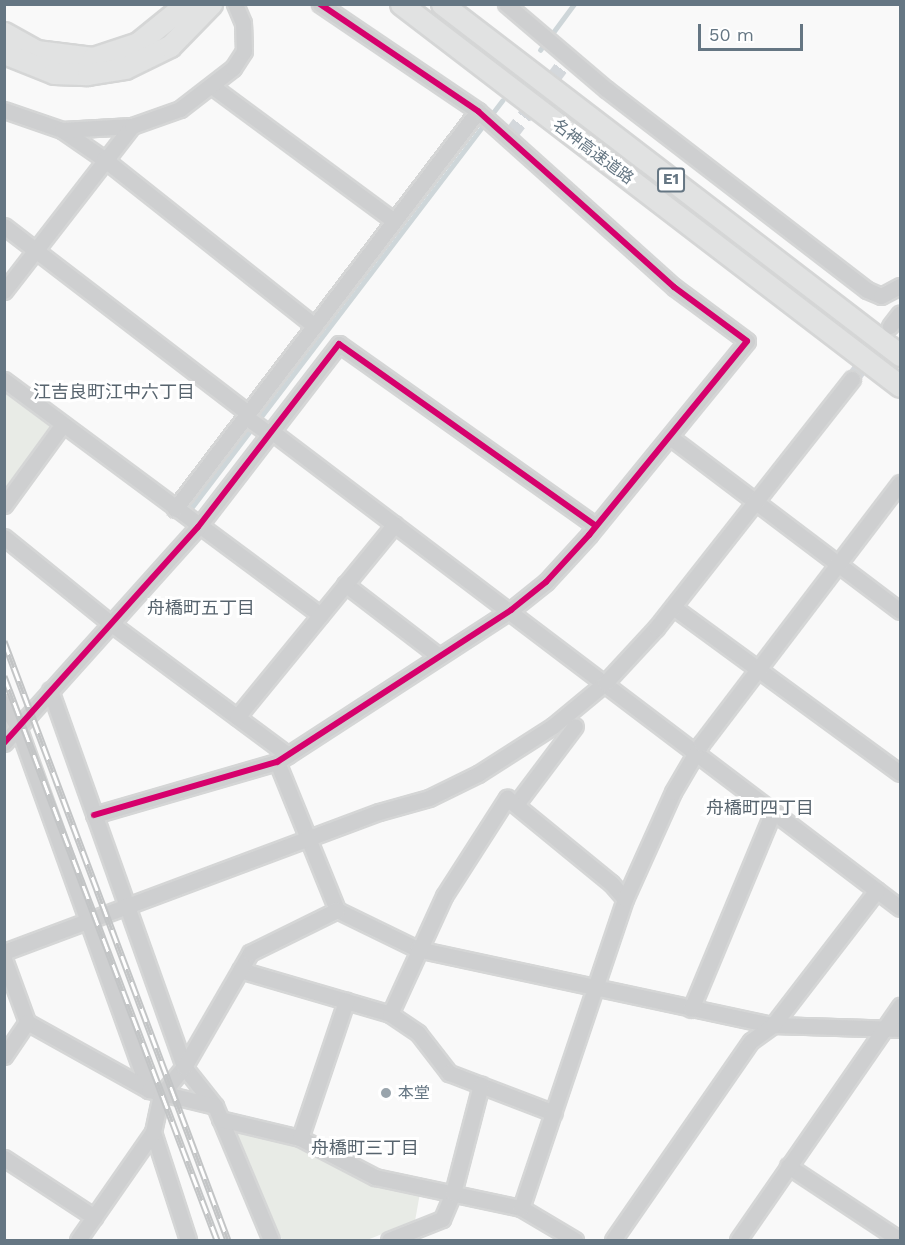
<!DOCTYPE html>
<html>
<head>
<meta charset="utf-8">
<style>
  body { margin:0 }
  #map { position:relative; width:905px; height:1245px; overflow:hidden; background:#f9f9f9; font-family:"Work Sans","Noto Sans JP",sans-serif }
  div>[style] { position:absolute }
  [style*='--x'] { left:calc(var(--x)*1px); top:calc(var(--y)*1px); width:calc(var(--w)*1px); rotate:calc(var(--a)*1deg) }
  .green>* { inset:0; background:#e8ebe6 }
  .stream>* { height:4.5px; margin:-2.25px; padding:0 2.25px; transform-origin:2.25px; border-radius:2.25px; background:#ced6d9 }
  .minor-tunnel>* { height:15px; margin-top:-7.5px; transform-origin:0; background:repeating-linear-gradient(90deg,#d4d8dc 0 15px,transparent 0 23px) }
  .roads { filter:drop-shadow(2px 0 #d5d6d6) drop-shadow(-2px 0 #d5d6d6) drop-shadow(0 2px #d5d6d6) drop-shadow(0 -2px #d5d6d6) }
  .minor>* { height:15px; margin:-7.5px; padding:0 7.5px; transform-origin:7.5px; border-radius:7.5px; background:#cecfd0 }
  .highway>* { height:21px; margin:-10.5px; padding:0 10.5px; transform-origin:10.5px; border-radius:10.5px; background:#e1e2e2 }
  .rail>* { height:7px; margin-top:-3.5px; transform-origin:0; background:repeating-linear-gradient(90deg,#fff 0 14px,#c3c5c6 0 28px); box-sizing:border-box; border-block:2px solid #c3c5c6 }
  .cycleway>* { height:6px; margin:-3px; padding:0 3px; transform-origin:3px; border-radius:3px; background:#d6006c }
  .dots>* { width:16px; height:16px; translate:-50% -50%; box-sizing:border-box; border:3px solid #fff; border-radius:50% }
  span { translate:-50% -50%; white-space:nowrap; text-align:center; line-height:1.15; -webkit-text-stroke:6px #fff; paint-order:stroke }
  .shield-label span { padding:2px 4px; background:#fff; border:2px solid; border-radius:4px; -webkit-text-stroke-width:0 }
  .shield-label { font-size:15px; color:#657683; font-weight:700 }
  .street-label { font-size:16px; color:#657683 }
  .poi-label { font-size:16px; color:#657683 }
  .left { translate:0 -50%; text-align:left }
  .neighbourhood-label { font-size:18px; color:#57646e }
  .frame { position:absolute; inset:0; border:6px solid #657683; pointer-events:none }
  .scale { position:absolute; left:698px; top:24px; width:105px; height:27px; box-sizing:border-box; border:3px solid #657683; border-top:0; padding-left:8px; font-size:18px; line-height:21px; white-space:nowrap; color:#657683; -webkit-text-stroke:4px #fff; paint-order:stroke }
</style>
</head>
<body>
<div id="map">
  <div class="green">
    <div style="clip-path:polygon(5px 389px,53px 425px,5px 492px)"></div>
    <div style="clip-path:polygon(233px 1130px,300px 1147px,375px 1182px,420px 1193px,415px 1221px,367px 1240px,282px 1240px)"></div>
  </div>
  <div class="stream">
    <div style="--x:540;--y:50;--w:57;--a:-53.5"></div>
    <div style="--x:192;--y:507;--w:511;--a:-52.64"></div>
  </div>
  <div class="minor-tunnel">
    <div style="--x:510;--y:135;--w:96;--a:-53"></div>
    <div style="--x:852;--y:379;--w:56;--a:-53.7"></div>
  </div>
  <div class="roads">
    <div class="minor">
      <div style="--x:506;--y:4;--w:131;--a:40.4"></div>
      <div style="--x:606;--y:89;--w:329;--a:37.6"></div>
      <div style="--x:867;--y:290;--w:15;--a:23"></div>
      <div style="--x:881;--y:296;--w:21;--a:-28"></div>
      <div style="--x:213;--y:87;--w:225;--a:36.5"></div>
      <div style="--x:4;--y:110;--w:61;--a:19"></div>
      <div style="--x:62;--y:130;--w:51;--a:34.6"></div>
      <div style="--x:104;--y:159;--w:269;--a:38.4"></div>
      <div style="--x:62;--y:130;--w:70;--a:-3.3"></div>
      <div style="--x:4;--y:226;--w:307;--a:37.5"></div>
      <div style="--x:4;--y:291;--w:209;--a:-52.2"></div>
      <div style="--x:132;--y:126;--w:51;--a:-19.5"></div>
      <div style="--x:180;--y:109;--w:67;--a:-37.7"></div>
      <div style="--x:233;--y:68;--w:20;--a:-57"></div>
      <div style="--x:244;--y:51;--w:28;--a:-92"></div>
      <div style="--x:243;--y:23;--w:21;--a:-113"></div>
      <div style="--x:890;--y:326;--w:16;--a:-52"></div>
      <div style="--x:4;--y:380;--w:394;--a:36.6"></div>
      <div style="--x:246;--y:417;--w:29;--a:36"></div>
      <div style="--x:271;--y:431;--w:789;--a:37.17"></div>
      <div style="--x:670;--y:437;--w:288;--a:37.1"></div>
      <div style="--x:4;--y:505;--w:100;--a:-53.9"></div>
      <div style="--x:175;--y:509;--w:500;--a:-52.72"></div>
      <div style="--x:4;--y:537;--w:135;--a:39"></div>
      <div style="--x:109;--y:622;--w:223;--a:36.6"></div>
      <div style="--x:345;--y:584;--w:118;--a:37.5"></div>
      <div style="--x:673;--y:607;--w:281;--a:36.2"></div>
      <div style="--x:50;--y:690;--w:400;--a:70.4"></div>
      <div style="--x:184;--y:1067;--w:50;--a:51.5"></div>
      <div style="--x:215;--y:1106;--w:145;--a:67.3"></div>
      <div style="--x:4;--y:703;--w:28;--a:60"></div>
      <div style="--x:18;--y:727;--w:386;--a:70.2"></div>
      <div style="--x:237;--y:717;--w:249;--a:-50.7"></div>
      <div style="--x:4;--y:743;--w:290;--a:-48.1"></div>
      <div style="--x:198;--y:527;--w:231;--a:-52.4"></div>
      <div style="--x:339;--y:344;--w:315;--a:35.3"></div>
      <div style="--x:277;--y:762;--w:160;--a:67.9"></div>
      <div style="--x:337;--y:910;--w:89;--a:26"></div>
      <div style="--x:417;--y:949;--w:364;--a:12.1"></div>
      <div style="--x:773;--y:1025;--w:127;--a:1.8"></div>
      <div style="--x:517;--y:803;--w:96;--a:-53"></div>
      <div style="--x:94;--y:815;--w:191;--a:-16.2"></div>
      <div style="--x:277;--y:762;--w:279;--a:-33"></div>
      <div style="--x:511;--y:610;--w:45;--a:-38.7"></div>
      <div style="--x:546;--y:582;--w:64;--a:-47.5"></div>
      <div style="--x:589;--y:535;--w:250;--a:-50.8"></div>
      <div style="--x:747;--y:341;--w:91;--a:-143.5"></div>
      <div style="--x:674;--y:287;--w:263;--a:-138.1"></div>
      <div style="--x:478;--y:111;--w:191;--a:-145.9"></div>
      <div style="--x:4;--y:952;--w:400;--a:-20.5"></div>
      <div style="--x:379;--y:812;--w:52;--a:-15.6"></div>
      <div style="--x:429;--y:798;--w:55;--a:-26.1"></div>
      <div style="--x:478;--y:774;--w:89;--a:-32.6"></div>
      <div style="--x:553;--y:726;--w:67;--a:-39.6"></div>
      <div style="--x:605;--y:683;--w:75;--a:-47.2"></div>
      <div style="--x:656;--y:628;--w:317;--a:-51.8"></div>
      <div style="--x:4;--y:959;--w:67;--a:69.9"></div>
      <div style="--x:27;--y:1022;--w:140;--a:29.1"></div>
      <div style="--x:149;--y:1090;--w:68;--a:13.6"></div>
      <div style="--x:240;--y:970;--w:156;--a:16.3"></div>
      <div style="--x:390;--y:1014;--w:34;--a:34"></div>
      <div style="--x:418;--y:1033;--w:51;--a:52.2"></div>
      <div style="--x:449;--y:1073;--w:112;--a:20.9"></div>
      <div style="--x:691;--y:1009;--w:213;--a:-67.4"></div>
      <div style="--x:390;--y:1014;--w:130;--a:-65.4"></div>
      <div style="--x:444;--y:896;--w:117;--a:-57.3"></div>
      <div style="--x:507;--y:798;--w:134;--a:39.3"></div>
      <div style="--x:611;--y:883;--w:21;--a:49"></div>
      <div style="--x:4;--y:1056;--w:41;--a:-55.9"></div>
      <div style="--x:220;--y:1119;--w:82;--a:13.4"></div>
      <div style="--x:300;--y:1138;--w:85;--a:27.5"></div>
      <div style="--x:375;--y:1177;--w:149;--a:12"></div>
      <div style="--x:521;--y:1208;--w:63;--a:30.7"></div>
      <div style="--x:153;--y:1132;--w:114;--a:72"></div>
      <div style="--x:300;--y:1138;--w:145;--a:-71.4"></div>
      <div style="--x:4;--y:1158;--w:108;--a:33.2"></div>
      <div style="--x:788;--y:1166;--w:134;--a:33.5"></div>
      <div style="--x:521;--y:1208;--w:326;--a:-71.4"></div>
      <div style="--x:625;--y:899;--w:117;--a:-65.8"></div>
      <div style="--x:673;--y:792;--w:56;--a:-59.7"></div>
      <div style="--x:701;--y:744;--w:328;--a:-52.7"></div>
      <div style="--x:78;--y:1240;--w:131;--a:-55.2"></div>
      <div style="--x:153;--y:1132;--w:38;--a:-78"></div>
      <div style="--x:161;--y:1095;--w:36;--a:-51"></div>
      <div style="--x:184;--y:1067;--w:132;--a:-59.9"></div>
      <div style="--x:250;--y:953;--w:97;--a:-26.3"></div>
      <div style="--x:389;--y:1240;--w:57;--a:-21.6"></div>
      <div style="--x:442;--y:1219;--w:28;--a:-67"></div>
      <div style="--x:453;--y:1193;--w:112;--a:-75.5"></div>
      <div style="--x:613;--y:1240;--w:242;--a:-55.3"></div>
      <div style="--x:751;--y:1041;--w:27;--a:-36"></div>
      <div style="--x:773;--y:1025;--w:170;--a:-52.4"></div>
      <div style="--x:738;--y:1240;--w:285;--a:-55.3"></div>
    </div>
    <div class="highway">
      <div style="--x:401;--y:4;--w:628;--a:37.44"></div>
      <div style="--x:442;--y:4;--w:577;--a:37.47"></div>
      <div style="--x:4;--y:33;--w:37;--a:29"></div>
      <div style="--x:36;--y:51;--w:57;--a:7"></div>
      <div style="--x:93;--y:58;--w:47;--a:-18.4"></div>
      <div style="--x:138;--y:43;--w:62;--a:-39.1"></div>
      <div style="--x:4;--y:53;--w:54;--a:21.8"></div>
      <div style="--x:54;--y:73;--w:34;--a:2"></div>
      <div style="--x:88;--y:74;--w:37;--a:-9"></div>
      <div style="--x:125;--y:68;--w:50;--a:-26.1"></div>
      <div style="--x:170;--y:46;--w:59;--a:-45.7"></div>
    </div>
  </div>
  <div class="rail">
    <div style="--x:4;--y:641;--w:640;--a:69.5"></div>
    <div style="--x:4;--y:676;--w:603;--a:69.31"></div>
  </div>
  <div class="cycleway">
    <div style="--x:4;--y:743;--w:290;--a:-48.1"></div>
    <div style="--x:198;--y:527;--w:231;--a:-52.4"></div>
    <div style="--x:339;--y:344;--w:315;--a:35.3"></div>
    <div style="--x:94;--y:815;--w:191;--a:-16.2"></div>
    <div style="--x:277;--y:762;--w:279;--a:-33"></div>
    <div style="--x:511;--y:610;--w:45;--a:-38.7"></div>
    <div style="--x:546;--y:582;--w:64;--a:-47.5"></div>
    <div style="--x:589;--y:535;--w:250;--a:-50.8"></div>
    <div style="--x:747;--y:341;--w:91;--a:-143.5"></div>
    <div style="--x:674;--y:287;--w:263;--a:-138.1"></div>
    <div style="--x:478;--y:111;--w:191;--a:-145.9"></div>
  </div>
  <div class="dots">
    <div style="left:386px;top:1093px;background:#99a4ac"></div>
  </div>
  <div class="shield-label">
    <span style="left:671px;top:180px">E1</span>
  </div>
  <div class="street-label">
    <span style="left:593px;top:152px;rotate:37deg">名神高速道路</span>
  </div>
  <div class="poi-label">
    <span class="left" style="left:398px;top:1093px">本堂</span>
  </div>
  <div class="neighbourhood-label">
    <span style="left:114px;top:392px">江吉良町江中六丁目</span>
    <span style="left:201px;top:608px">舟橋町五丁目</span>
    <span style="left:760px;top:808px">舟橋町四丁目</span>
    <span style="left:365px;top:1148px">舟橋町三丁目</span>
  </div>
  <div class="frame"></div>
  <div class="scale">50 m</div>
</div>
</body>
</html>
